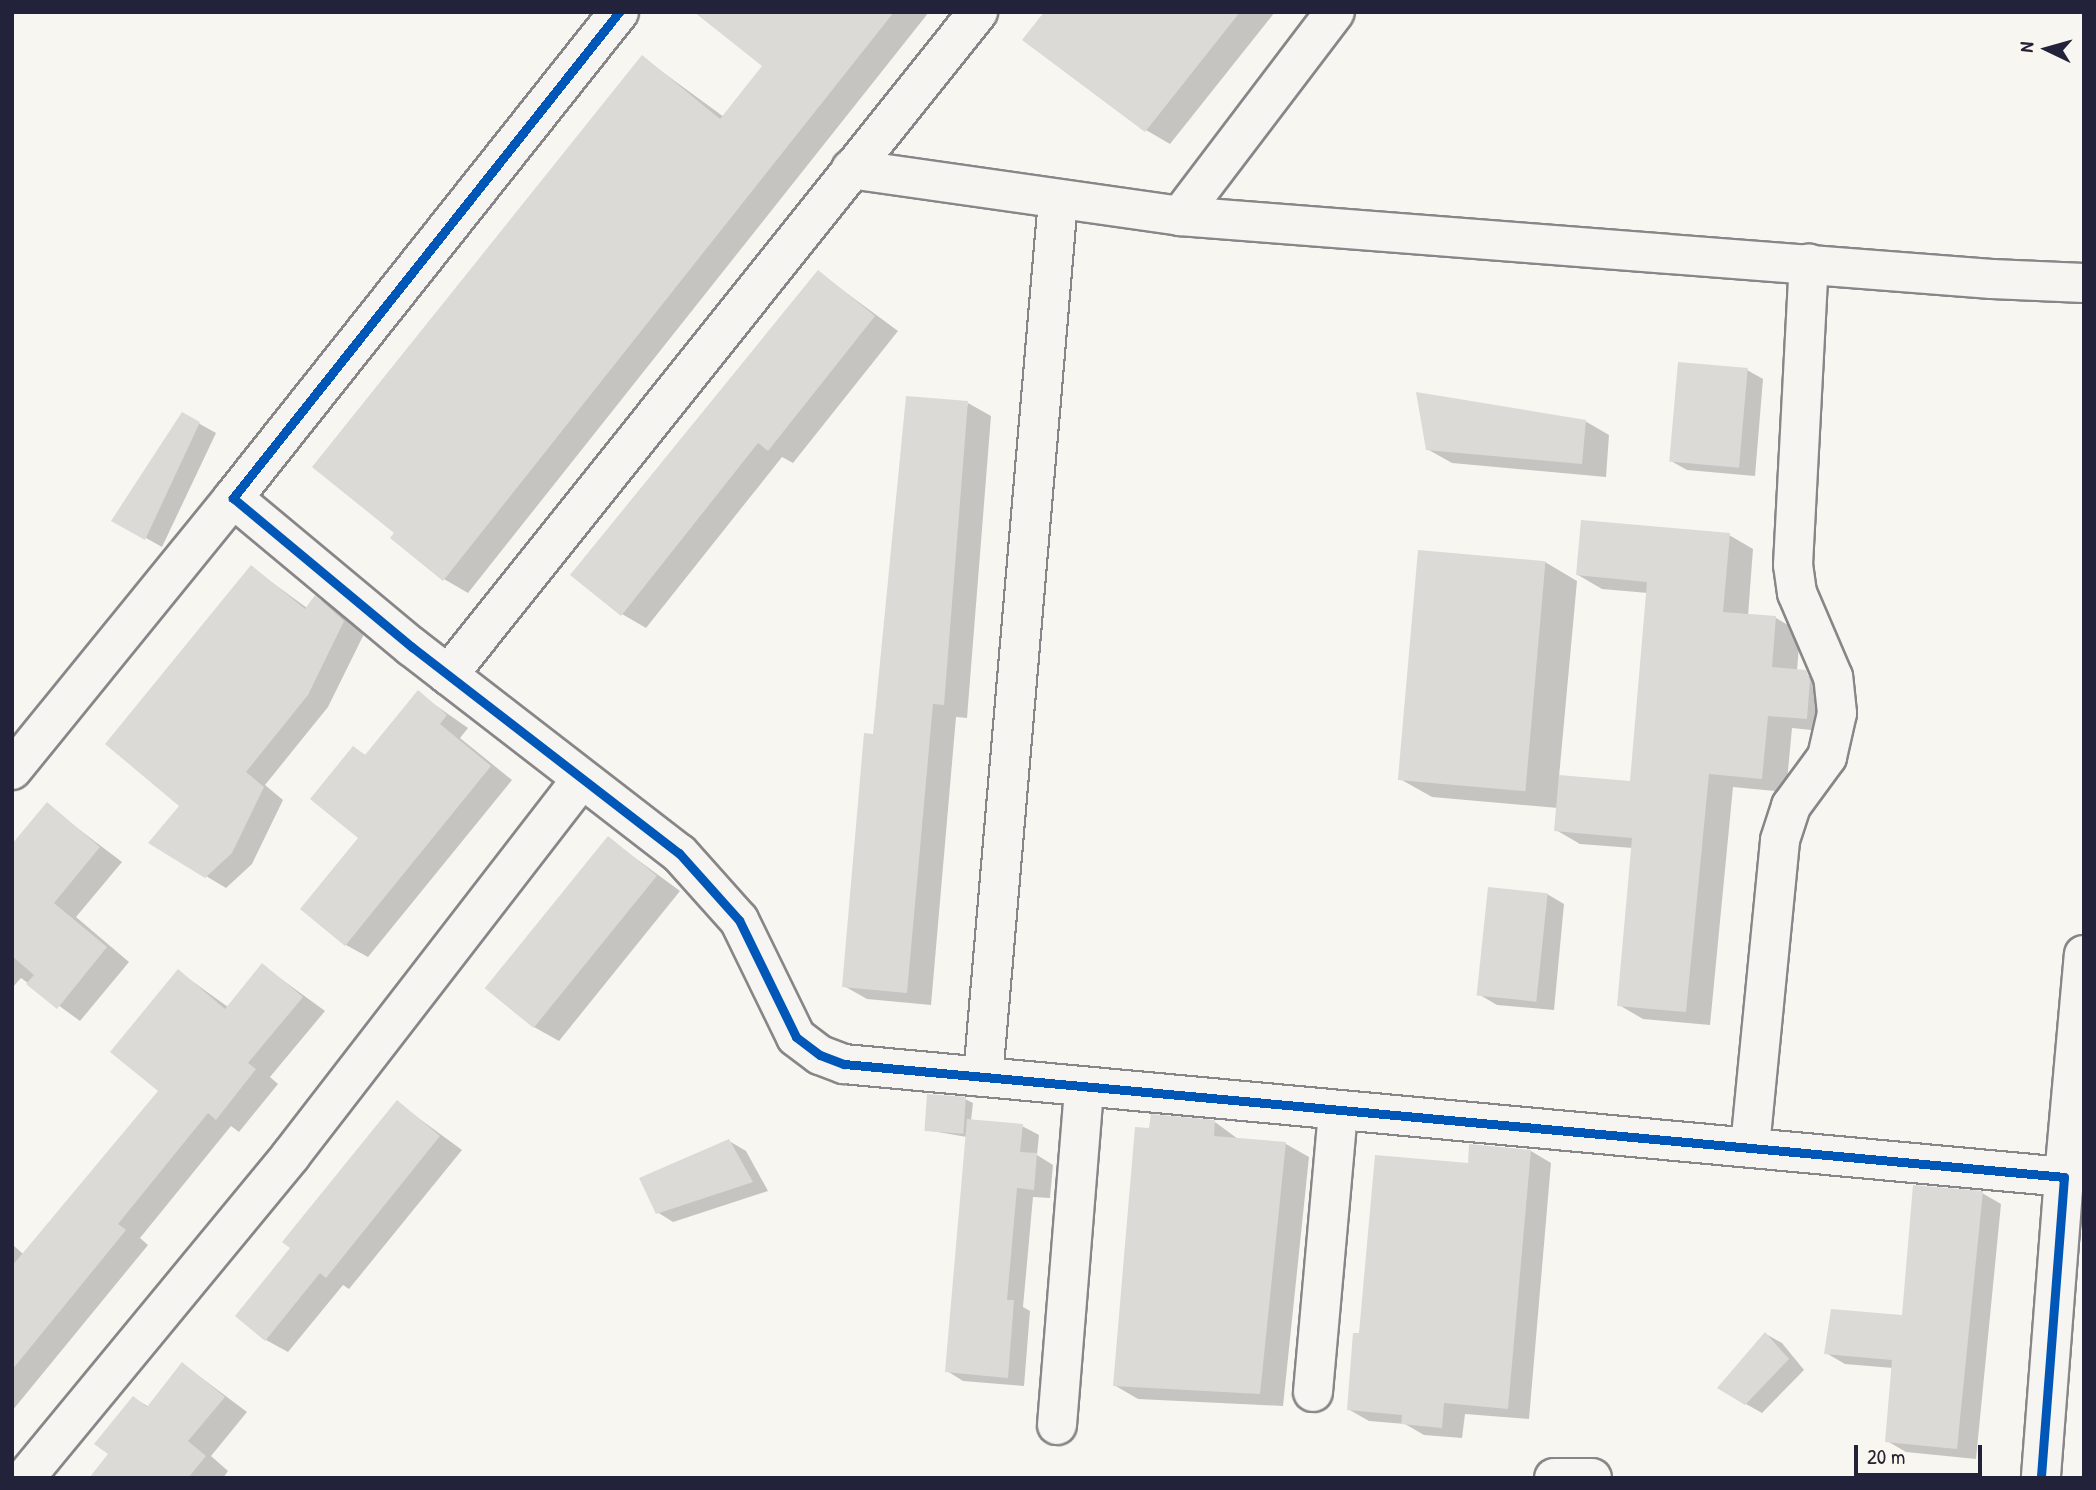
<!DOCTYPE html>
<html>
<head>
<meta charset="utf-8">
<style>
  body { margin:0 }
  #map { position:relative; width:2096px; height:1490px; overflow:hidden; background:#f8f6f0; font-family:"Patrick Hand",sans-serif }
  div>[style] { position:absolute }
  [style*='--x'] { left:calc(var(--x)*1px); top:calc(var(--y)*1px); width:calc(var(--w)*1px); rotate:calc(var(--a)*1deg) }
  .shadow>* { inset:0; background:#0003 }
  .building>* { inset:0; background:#dbdad7; transform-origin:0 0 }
  .roads { filter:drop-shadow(2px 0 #878688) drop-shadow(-2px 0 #878688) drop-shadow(0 2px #878688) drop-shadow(0 -2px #878688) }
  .minor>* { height:38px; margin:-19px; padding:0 19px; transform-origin:19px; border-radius:19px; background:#f6f5f1 }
  .cycleway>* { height:9px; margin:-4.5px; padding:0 4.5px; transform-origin:4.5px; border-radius:4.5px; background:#0057b8 }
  span { translate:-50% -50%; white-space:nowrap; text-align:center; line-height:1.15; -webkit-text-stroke:5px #fbf7ec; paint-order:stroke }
  .frame { position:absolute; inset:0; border:14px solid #22223b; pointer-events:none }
  .north { position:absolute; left:2012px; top:14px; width:70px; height:70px; -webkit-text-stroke:5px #fbf7ec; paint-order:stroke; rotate:275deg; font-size:19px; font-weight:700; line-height:28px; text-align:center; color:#22223b }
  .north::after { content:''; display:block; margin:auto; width:24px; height:32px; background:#22223b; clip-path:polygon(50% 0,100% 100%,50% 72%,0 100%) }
  .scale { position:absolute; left:1854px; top:1445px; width:128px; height:32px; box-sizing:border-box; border:4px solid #22223b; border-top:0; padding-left:9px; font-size:21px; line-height:24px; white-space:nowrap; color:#22223b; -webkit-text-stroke:5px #fbf7ec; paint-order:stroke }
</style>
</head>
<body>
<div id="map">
  <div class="shadow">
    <div style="clip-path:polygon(697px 12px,929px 12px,468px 593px,444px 579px,642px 57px,724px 117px,764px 66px)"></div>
    <div style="clip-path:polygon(1046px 12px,1275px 12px,1170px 144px,1146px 130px)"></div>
    <div style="clip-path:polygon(818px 272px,898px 331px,793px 463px,782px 457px,646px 628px,622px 614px)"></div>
    <div style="clip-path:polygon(1747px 370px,1763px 379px,1755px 476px,1687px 470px,1671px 461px)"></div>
    <div style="clip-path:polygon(968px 403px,991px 416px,967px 718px,956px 717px,931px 1005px,867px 999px,844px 986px,875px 736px)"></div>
    <div style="clip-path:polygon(182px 414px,216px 433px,162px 547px,114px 520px)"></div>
    <div style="clip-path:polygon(1585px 421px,1609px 435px,1606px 477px,1452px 463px,1427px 449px)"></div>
    <div style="clip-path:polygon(1729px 535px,1753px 549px,1748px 616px,1776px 618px,1800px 632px,1797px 671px,1830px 686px,1831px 732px,1792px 728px,1786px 792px,1733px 787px,1710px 1025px,1643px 1019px,1619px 1005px,1633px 848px,1580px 844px,1556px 830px,1558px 808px,1432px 797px,1400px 779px,1545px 562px,1577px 581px,1559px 777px,1632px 783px,1648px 593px,1602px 589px,1578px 575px)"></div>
    <div style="clip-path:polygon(251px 567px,307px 608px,316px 597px,336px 609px,364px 634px,328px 707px,265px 785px,283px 800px,252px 864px,226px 888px,206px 876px,182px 806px)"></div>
    <div style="clip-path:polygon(418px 693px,468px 728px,460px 738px,512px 780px,368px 957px,346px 945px,360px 838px,354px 748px,367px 756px)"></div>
    <div style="clip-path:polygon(47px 805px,122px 862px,76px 917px,129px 962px,80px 1021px,21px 978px,12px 988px,12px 847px)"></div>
    <div style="clip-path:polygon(608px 838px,680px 891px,559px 1041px,534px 1027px)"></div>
    <div style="clip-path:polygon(1547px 894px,1564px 904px,1554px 1010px,1497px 1005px,1480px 995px)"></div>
    <div style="clip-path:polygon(262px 965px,325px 1011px,270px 1077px,278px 1084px,239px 1132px,231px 1126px,140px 1238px,148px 1245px,12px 1411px,12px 1244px,24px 1255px,160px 1091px,178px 971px,228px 1007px)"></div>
    <div style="clip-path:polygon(965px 1099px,973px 1103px,971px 1121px,1022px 1126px,1039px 1135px,1037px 1155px,1053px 1165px,1050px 1198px,1033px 1197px,1023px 1307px,1030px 1311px,1024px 1386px,963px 1381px,947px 1371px,967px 1137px,926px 1130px)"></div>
    <div style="clip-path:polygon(398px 1103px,462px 1150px,349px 1289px,343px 1285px,288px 1352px,266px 1340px,293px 1248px)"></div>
    <div style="clip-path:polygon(1215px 1122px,1238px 1139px,1286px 1144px,1309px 1157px,1283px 1406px,1138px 1399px,1114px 1385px)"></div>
    <div style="clip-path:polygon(729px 1141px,746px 1151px,768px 1191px,673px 1222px,657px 1212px)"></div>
    <div style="clip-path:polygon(1531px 1151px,1551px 1163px,1529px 1419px,1465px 1414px,1462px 1438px,1424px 1435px,1405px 1424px,1369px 1421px,1348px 1409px,1361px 1335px,1469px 1165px)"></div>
    <div style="clip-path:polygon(1982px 1193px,2001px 1204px,1976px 1459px,1906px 1452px,1887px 1441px,1893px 1368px,1845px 1364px,1826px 1353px,1903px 1317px)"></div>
    <div style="clip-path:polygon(1766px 1334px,1782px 1343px,1804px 1370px,1762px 1413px,1746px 1404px)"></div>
    <div style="clip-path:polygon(183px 1364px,247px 1412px,211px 1456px,228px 1471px,223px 1478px,91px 1478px,110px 1454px,134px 1398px,149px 1407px)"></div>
  </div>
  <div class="building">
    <div style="clip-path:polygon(694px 12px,894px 12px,443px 581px,390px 538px,394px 533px,312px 467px,642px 55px,720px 119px,762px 66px)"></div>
    <div style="clip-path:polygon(1044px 12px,1240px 12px,1145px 132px,1022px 40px)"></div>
    <div style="clip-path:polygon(818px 270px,875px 316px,768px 451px,758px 443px,621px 616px,570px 575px)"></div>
    <div style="left:1678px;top:362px;width:70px;height:100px;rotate:5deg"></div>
    <div style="clip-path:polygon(1416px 392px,1586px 420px,1582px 464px,1426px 450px)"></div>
    <div style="clip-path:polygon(906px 396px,968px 401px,944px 705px,933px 704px,907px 993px,842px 987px,864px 733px,873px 734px)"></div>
    <div style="clip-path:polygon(182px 412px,200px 422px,145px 540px,111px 521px)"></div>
    <div style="clip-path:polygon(1581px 520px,1730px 533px,1723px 612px,1776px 616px,1772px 667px,1806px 670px,1810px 680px,1807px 719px,1768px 716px,1762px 779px,1709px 774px,1686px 1012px,1617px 1006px,1632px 838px,1554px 831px,1559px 775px,1630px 781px,1647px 582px,1576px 575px)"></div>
    <div style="left:1418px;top:550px;width:128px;height:231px;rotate:5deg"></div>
    <div style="clip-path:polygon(251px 565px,305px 609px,315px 595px,344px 621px,308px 695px,246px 772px,264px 787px,232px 853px,205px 878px,148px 843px,179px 806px,105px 744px)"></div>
    <div style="clip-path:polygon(418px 690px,447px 715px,440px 724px,491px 766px,345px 946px,300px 909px,358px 838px,310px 799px,353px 746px,365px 755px)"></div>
    <div style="clip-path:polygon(47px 802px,100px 847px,54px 903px,107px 947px,57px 1009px,26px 984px,34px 975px,12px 956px,12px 844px)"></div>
    <div style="left:608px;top:836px;width:63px;height:196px;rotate:39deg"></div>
    <div style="left:1488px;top:887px;width:60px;height:109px;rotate:6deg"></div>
    <div style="clip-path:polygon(262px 963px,303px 997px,248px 1063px,256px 1069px,216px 1120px,208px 1113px,118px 1224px,126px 1230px,12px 1370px,12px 1266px,158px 1091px,110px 1052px,178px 969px,225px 1009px)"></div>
    <div style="left:927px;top:1094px;width:39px;height:37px;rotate:4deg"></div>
    <div style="clip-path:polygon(397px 1100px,440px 1136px,326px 1278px,320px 1273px,265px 1341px,235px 1316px,290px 1248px,282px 1242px)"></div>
    <div style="clip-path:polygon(1151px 1114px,1215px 1120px,1214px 1136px,1286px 1142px,1260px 1394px,1113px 1386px,1135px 1127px,1149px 1128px)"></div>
    <div style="clip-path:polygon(967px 1119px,1023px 1124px,1020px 1152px,1037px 1153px,1034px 1190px,1017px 1188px,1007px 1300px,1014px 1300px,1008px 1378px,945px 1372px)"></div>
    <div style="clip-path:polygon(729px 1139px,753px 1182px,656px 1214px,639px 1178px)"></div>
    <div style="clip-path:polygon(1469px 1144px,1531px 1150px,1508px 1409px,1444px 1403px,1442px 1428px,1401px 1424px,1402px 1415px,1347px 1410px,1353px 1333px,1359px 1333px,1375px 1155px,1468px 1163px)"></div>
    <div style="clip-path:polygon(1913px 1185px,1983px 1191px,1957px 1449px,1885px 1442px,1892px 1360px,1824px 1354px,1831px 1309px,1902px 1315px)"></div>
    <div style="clip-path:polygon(1765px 1332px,1789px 1359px,1745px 1405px,1717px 1388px)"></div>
    <div style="clip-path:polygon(182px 1362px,225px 1397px,188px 1441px,206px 1456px,188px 1478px,89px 1478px,108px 1454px,94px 1444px,133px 1396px,147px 1407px)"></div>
  </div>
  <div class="roads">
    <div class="minor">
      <div style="--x:619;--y:12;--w:621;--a:128.46"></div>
      <div style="--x:233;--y:498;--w:233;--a:39.8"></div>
      <div style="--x:412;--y:647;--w:337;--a:37.7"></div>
      <div style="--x:679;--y:853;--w:90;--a:48.2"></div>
      <div style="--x:739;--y:920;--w:130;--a:64"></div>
      <div style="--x:796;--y:1037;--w:30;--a:37"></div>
      <div style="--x:820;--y:1055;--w:26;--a:21"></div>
      <div style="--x:844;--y:1064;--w:1225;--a:5.29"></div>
      <div style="--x:2064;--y:1177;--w:302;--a:94.4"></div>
      <div style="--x:851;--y:169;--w:332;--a:8.1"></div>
      <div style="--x:1180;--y:216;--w:814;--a:4.44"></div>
      <div style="--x:1992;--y:279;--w:92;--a:2.5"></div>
      <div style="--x:1180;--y:216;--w:256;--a:-52.8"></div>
      <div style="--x:448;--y:675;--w:849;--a:-51.36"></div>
      <div style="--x:12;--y:770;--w:350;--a:-50.9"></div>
      <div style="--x:983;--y:1077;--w:880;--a:-85.11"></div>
      <div style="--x:1750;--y:1147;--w:308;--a:-84.4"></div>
      <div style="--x:1780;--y:840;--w:36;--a:-72"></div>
      <div style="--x:1791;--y:806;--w:61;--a:-53.7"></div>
      <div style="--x:1827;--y:757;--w:45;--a:-77.2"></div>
      <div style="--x:1837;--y:713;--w:36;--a:-96"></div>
      <div style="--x:1833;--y:677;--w:91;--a:-113.2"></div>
      <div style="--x:1797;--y:593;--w:28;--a:-98"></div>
      <div style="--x:1793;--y:565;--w:302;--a:-87"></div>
      <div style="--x:2064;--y:1177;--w:223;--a:-84.9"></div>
      <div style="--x:1313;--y:1392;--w:283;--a:-84.9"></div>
      <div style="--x:1057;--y:1425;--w:339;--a:-85.4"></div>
      <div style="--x:25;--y:1478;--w:418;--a:-50.5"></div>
      <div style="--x:291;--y:1155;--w:474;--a:-52.3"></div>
      <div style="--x:1554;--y:1478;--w:38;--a:0"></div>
    </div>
  </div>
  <div class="cycleway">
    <div style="--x:619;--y:12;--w:621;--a:128.46"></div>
    <div style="--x:233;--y:498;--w:233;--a:39.8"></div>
    <div style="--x:412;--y:647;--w:337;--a:37.7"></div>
    <div style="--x:679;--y:853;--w:90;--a:48.2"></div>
    <div style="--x:739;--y:920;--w:130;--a:64"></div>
    <div style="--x:796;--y:1037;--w:30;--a:37"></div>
    <div style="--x:820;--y:1055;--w:26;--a:21"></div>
    <div style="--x:844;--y:1064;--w:1225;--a:5.29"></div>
    <div style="--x:2064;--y:1177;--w:302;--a:94.4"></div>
  </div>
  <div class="frame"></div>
  <div class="north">N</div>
  <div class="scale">20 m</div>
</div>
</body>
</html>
